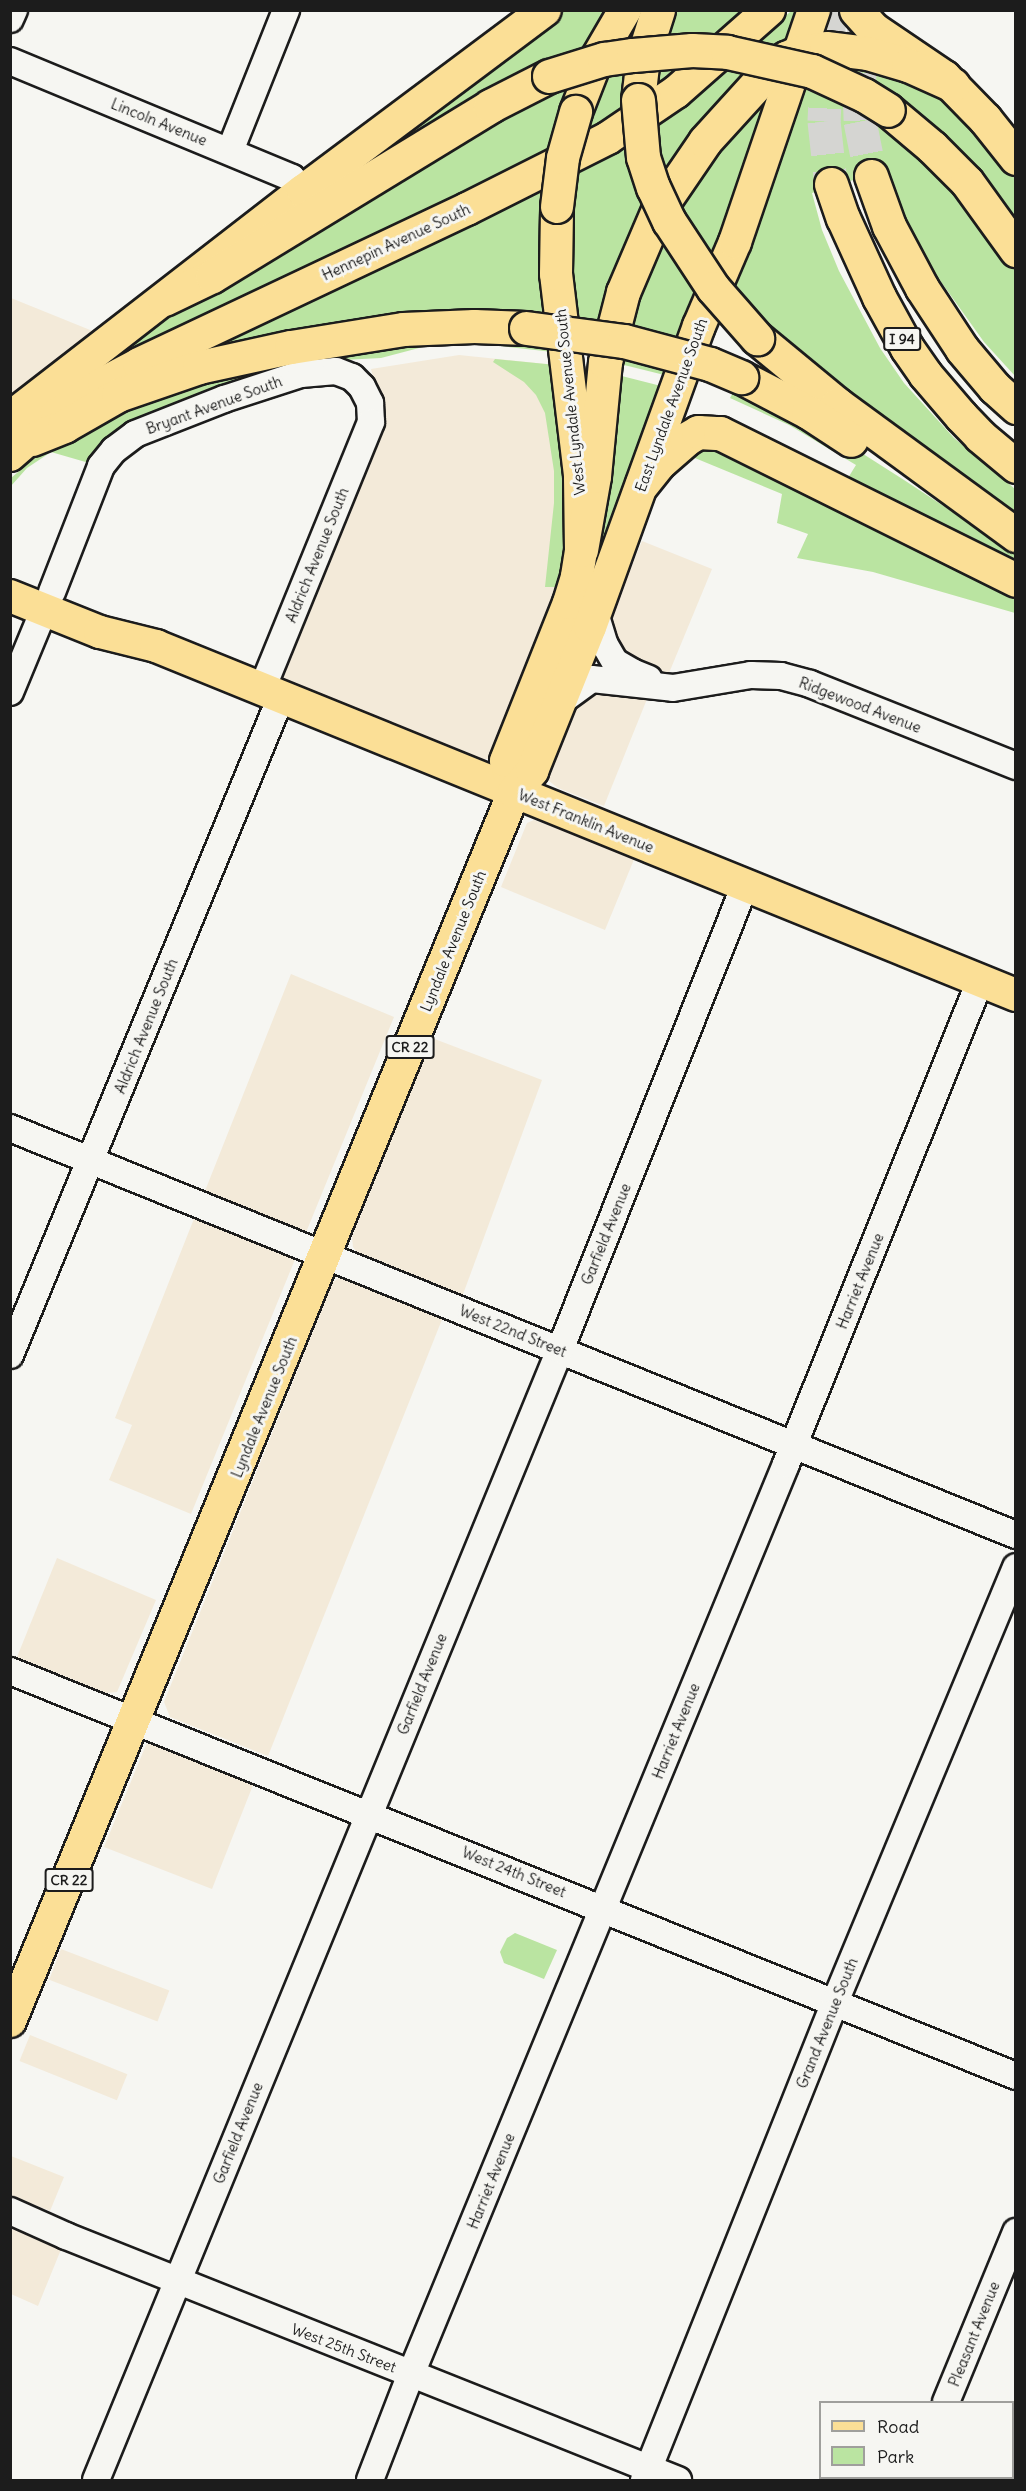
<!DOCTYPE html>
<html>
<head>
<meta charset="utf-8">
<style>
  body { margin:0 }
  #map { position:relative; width:1026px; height:2491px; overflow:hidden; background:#f6f6f2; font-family:Delius,sans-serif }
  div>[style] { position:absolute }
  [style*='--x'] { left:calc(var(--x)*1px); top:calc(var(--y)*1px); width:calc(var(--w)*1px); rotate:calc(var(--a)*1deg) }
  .built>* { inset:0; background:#f3ead9; transform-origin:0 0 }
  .green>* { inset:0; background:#bae4a1; transform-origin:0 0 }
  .highway-tunnel>* { height:33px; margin-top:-16.5px; transform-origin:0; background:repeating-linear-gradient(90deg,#d5d5d2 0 33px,transparent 0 49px) }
  .roads { filter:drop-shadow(2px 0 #1c1c1c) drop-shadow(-2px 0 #1c1c1c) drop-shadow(0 2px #1c1c1c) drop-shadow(0 -2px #1c1c1c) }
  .minor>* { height:26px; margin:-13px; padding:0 13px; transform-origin:13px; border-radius:13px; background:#f6f6f2 }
  .major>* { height:32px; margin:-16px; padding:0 16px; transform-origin:16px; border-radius:16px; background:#fbdf96 }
  .highway>* { height:33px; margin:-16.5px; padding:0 16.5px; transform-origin:16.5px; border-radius:16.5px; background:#fbdf96 }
  .bridges { filter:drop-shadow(2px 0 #1c1c1c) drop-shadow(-2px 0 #1c1c1c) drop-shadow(0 2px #1c1c1c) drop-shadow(0 -2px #1c1c1c) }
  .major-bridge>* { height:32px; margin:-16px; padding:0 16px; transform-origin:16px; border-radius:16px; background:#fbdf96 }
  .highway-bridge>* { height:33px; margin:-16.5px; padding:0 16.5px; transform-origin:16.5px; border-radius:16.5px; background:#fbdf96 }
  span { translate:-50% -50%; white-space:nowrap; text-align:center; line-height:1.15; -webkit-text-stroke:6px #f6f6f2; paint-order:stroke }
  .shield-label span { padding:2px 4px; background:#f6f6f2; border:2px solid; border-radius:4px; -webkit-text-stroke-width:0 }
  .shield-label { font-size:14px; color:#1c1c1c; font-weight:700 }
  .street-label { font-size:15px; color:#1c1c1c }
  .frame { position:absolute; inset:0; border:12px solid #1c1c1c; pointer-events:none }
  .legend { position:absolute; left:819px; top:2401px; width:195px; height:78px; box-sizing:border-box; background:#f6f6f2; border:2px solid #9f9f9c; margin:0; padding:8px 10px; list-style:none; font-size:18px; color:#1c1c1c }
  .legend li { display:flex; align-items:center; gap:12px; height:30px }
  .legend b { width:30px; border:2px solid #9f9f9c }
</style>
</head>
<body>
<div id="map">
  <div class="built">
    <div style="clip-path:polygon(11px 298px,100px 334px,11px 403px)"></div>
    <div style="clip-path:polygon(459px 355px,556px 365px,558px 587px,497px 753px,492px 759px,478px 759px,282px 683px,280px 678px,376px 389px,371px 369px)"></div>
    <div style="clip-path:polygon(642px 541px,712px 569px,669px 673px,640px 671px,628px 666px,606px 629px)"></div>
    <div style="clip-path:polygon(585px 687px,649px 694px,604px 806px,558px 788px,549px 781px,549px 771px)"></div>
    <div style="clip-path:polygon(534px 820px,635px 857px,605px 930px,501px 887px,527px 823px)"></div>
    <div style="clip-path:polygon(291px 974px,394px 1017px,191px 1514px,109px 1480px,132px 1425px,115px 1418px)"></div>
    <div style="clip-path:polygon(432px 1038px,542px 1080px,462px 1297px,359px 1255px,353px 1247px,352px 1237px)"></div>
    <div style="clip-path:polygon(339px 1278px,346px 1278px,443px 1317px,268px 1756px,170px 1717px,164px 1702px,333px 1282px)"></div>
    <div style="clip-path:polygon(57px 1558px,156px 1600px,117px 1692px,106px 1693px,17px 1657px)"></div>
    <div style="clip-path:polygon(151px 1741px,255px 1780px,212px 1889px,104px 1847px,146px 1745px)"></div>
    <div style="left:61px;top:1949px;width:116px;height:33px;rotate:21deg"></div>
    <div style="left:30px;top:2035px;width:105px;height:28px;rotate:22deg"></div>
    <div style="clip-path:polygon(11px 2156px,64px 2177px,50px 2211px,11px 2196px)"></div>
    <div style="clip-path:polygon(10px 2222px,64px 2242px,38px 2306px,11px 2294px)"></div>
  </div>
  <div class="green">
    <div style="clip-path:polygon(562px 11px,612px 11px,591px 49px,309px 209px,391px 138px)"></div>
    <div style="clip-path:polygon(663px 11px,746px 11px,717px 39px,653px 39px)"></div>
    <div style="clip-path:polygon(791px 11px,797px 11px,784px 50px,756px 44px)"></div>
    <div style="clip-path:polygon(816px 55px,933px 80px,1015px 179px,1015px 223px)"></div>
    <div style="clip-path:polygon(686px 61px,644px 94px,647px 63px)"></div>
    <div style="clip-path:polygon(735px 64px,757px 67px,661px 187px,646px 129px,680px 109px)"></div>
    <div style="clip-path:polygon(628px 66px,624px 112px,579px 141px,601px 71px)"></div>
    <div style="clip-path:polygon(574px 79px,551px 157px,108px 370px,103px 364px,186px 303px,461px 136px)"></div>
    <div style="clip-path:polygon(805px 81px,908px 137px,1015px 260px,1015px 376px,984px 342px,919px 251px,897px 207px,882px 171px,812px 193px,822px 230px,839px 271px,880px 348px,904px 383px,954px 438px,1015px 489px,1015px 522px,870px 416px,727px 295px)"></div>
    <div style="clip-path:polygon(771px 82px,746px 157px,708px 270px,677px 220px,684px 180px)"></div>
    <div style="clip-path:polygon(627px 140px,648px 209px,604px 324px,571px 318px,573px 171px)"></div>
    <div style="clip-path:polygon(546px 185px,549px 316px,390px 316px,348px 321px,197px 351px)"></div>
    <div style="clip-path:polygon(656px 225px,699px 291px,681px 342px,620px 327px)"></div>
    <div style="clip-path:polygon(551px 339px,553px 352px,465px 342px,438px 343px,381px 358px,343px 360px,334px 357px,314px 359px,253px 375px,181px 400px,135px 419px,113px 432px,99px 447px,89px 463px,51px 452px,27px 468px,11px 486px,11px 478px,57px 439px,127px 398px,372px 341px)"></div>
    <div style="left:614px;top:350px;width:61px;height:12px;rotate:14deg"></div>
    <div style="clip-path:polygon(495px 359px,556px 365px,572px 538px,558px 587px,545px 587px,554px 503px,554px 471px,545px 413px,536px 395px,524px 382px,493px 362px)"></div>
    <div style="clip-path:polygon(610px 373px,665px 387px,645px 445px,582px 600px)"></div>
    <div style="clip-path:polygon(735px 389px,835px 436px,904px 480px,1015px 553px,1015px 571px,843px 486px,856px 465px,789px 425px,730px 398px)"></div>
    <div style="clip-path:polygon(704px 439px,1015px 589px,1015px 613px,873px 572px,797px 558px,808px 534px,777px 523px,782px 494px,690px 456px)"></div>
    <div style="clip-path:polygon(515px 1933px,557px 1950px,544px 1979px,504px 1963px,500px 1952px,507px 1938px)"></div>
  </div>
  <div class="highway-tunnel">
    <div style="--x:830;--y:10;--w:111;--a:93.1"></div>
    <div style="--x:824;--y:121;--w:63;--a:83.7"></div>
    <div style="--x:864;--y:23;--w:64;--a:94.5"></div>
    <div style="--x:859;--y:87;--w:34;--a:88"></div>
    <div style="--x:860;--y:121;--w:56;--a:78.7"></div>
  </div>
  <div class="roads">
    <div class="minor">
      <div style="--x:10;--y:19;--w:10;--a:-66"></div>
      <div style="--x:10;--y:61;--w:305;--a:22.5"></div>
      <div style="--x:292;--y:178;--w:17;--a:50"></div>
      <div style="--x:230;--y:151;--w:152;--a:-68.3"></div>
      <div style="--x:52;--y:592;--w:135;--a:-68.7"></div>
      <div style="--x:101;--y:466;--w:21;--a:-51"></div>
      <div style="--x:114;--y:450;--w:26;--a:-37"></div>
      <div style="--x:135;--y:434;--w:96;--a:-21.5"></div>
      <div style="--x:224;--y:399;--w:81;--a:-18"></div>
      <div style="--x:301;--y:374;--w:35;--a:-5"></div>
      <div style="--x:336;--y:371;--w:17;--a:21"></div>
      <div style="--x:352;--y:377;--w:14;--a:45"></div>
      <div style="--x:362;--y:387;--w:18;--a:63"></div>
      <div style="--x:370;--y:403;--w:19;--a:87"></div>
      <div style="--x:371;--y:422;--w:288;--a:112.2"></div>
      <div style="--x:595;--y:613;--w:34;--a:73"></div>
      <div style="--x:605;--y:645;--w:20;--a:60"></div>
      <div style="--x:615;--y:662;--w:20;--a:30"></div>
      <div style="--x:632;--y:672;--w:18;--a:22"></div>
      <div style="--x:10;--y:692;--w:89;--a:-67.5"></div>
      <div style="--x:560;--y:702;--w:39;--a:-36"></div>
      <div style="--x:592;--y:679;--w:81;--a:6.3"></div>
      <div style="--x:673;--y:688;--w:79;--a:-9.5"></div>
      <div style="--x:751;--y:675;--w:30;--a:2"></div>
      <div style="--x:781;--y:676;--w:30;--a:15"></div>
      <div style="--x:810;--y:684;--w:222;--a:21.7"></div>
      <div style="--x:10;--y:1128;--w:1085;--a:22.03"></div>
      <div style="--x:10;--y:1355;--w:712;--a:-67.62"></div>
      <div style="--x:10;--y:1671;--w:1084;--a:21.93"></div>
      <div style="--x:10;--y:2211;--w:61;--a:24.1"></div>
      <div style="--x:66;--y:2236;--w:659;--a:21.74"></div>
      <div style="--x:946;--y:2402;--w:184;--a:-67.6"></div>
      <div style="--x:96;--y:2480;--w:1222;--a:-67.68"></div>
      <div style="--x:560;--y:1350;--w:500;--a:-68.3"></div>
      <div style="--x:370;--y:2480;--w:114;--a:-68.9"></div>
      <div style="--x:411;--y:2374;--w:984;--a:-67.6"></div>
      <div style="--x:786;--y:1464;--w:521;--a:-68.12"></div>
      <div style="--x:644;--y:2480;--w:515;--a:-68.22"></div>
      <div style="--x:835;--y:2002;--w:471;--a:-67.4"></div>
      <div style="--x:914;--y:2480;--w:3;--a:-45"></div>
    </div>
    <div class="major">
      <div style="--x:576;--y:112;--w:58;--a:-68.7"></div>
      <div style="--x:597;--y:58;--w:56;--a:-59.7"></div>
      <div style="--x:10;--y:418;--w:371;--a:-37.8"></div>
      <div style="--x:303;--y:191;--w:302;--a:-36.8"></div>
      <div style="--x:10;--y:455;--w:61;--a:-41"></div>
      <div style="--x:56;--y:415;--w:58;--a:-33.7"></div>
      <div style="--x:104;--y:383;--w:40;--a:-28"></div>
      <div style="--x:139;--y:364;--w:363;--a:-25.3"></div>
      <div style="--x:467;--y:209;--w:158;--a:-26.7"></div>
      <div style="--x:608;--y:138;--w:82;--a:-34.1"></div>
      <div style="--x:676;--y:92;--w:124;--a:-41.4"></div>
      <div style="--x:10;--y:596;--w:97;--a:21.8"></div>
      <div style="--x:100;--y:632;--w:58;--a:14"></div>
      <div style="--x:156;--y:646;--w:928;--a:22.09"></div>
      <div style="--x:514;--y:792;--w:32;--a:-104"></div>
      <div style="--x:506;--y:761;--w:170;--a:-68.3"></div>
      <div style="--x:569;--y:603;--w:28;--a:-73"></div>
      <div style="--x:577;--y:576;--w:26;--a:-81"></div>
      <div style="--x:581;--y:550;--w:75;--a:-90.8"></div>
      <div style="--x:580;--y:475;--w:202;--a:-96.8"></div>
      <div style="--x:556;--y:274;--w:67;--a:-89.1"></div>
      <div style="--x:10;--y:2021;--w:1328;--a:-67.7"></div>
      <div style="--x:514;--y:792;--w:28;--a:-49"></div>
      <div style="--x:532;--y:771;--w:155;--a:-68.1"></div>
      <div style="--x:590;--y:627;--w:320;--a:-70.1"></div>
      <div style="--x:699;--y:326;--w:91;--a:-66.8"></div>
      <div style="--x:735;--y:242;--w:245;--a:-71.2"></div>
    </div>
    <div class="highway">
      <div style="--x:856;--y:10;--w:25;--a:48"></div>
      <div style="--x:873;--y:29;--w:86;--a:34.1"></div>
      <div style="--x:944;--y:77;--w:59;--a:45.7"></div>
      <div style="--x:985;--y:119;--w:50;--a:51.5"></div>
      <div style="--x:638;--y:100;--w:43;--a:-83.4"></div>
      <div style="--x:643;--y:57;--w:49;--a:-72.3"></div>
      <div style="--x:888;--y:110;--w:57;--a:40.1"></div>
      <div style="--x:932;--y:147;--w:49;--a:45"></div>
      <div style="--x:967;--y:182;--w:84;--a:54.2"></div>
      <div style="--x:871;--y:176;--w:53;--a:70.2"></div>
      <div style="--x:889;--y:226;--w:70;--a:62"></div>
      <div style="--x:922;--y:288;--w:73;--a:56.7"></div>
      <div style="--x:962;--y:349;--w:50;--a:49.9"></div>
      <div style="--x:994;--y:387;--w:30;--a:42"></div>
      <div style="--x:831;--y:184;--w:36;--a:71"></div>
      <div style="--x:843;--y:218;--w:87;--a:65.5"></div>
      <div style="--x:879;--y:297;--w:58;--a:61.2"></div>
      <div style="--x:907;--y:348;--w:32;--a:55"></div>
      <div style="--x:925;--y:374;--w:55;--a:49.4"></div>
      <div style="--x:961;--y:416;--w:28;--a:46"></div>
      <div style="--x:980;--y:436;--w:47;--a:39.8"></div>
      <div style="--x:164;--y:299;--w:53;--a:-25.6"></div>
      <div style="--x:212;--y:276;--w:326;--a:-31.4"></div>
      <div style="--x:490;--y:106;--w:66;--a:-27"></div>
      <div style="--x:757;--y:338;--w:104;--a:39.5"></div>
      <div style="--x:837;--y:404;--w:222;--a:36.2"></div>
      <div style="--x:741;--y:377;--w:76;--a:27.6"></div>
      <div style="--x:808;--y:412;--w:51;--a:33.1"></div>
      <div style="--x:32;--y:439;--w:35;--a:-22"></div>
      <div style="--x:64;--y:426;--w:62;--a:-29.9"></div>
      <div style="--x:118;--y:395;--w:86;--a:-19.1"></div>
      <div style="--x:199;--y:367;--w:94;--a:-12.3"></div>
      <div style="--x:291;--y:347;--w:113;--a:-9.1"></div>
      <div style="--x:403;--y:329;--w:71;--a:-2.4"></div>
      <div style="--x:474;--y:326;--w:52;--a:2.2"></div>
      <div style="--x:642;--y:484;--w:28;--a:-51"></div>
      <div style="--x:660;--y:462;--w:35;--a:-41"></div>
      <div style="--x:686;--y:439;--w:14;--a:-30"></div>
      <div style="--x:698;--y:432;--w:22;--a:3"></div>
      <div style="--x:720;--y:433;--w:330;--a:26.4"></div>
      <div style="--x:581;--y:550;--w:75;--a:-80"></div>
      <div style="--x:594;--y:476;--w:115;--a:-84.5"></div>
      <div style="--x:605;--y:362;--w:72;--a:-75.6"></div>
      <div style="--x:623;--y:292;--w:89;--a:-66.9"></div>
      <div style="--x:658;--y:210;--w:83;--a:-55.7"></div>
      <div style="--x:705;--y:141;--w:91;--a:-47.7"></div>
      <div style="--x:766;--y:74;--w:26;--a:-39"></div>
      <div style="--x:786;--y:58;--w:14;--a:-25"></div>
      <div style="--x:799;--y:52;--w:27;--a:-8"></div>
      <div style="--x:826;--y:48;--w:41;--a:7"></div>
      <div style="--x:867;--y:53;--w:43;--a:16.3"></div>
      <div style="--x:908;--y:65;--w:49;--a:24"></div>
    </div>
  </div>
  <div class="bridges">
    <div class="major-bridge">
      <div style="--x:557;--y:207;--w:49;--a:-83"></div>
      <div style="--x:563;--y:158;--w:48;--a:-74.2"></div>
    </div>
    <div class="highway-bridge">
      <div style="--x:549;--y:76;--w:58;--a:-17.2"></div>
      <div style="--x:604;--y:59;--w:29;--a:-8"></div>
      <div style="--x:633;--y:55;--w:59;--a:-4.8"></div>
      <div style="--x:692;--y:50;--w:35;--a:3"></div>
      <div style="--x:727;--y:52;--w:87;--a:12.6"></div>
      <div style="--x:812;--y:71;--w:57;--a:24.8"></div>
      <div style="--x:864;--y:95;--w:28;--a:32"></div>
      <div style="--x:638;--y:100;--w:57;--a:85"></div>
      <div style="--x:643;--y:157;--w:32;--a:72"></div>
      <div style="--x:653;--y:187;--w:38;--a:65"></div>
      <div style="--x:669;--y:221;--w:80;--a:56.7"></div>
      <div style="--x:713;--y:288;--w:67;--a:48.7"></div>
      <div style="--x:526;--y:328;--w:99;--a:7.6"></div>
      <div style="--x:624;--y:341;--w:89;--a:15"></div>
      <div style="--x:710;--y:364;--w:34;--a:23"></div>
    </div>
  </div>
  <div class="shield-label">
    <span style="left:902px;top:339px">I 94</span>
    <span style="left:410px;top:1047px">CR 22</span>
    <span style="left:69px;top:1880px">CR 22</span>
  </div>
  <div class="street-label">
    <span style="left:159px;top:122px;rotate:22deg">Lincoln Avenue</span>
    <span style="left:396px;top:242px;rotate:-25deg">Hennepin Avenue South</span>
    <span style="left:570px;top:402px;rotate:-96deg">West Lyndale Avenue South</span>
    <span style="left:214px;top:405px;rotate:-20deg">Bryant Avenue South</span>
    <span style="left:671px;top:405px;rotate:-70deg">East Lyndale Avenue South</span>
    <span style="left:317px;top:555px;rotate:-68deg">Aldrich Avenue South</span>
    <span style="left:860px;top:705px;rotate:21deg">Ridgewood Avenue</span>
    <span style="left:586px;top:821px;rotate:22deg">West Franklin Avenue</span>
    <span style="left:453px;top:941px;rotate:-68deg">Lyndale Avenue South</span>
    <span style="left:146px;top:1026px;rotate:-68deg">Aldrich Avenue South</span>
    <span style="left:606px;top:1234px;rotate:-68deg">Garfield Avenue</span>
    <span style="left:860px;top:1281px;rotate:-68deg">Harriet Avenue</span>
    <span style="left:513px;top:1331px;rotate:22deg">West 22nd Street</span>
    <span style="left:264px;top:1407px;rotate:-68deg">Lyndale Avenue South</span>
    <span style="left:422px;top:1684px;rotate:-68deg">Garfield Avenue</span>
    <span style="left:676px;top:1731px;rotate:-68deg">Harriet Avenue</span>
    <span style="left:514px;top:1872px;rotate:22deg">West 24th Street</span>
    <span style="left:827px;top:2023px;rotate:-68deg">Grand Avenue South</span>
    <span style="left:238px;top:2133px;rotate:-68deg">Garfield Avenue</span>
    <span style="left:491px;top:2181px;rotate:-68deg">Harriet Avenue</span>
    <span style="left:974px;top:2334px;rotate:-68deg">Pleasant Avenue</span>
    <span style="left:344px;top:2348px;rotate:21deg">West 25th Street</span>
  </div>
  <div class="frame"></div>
  <ul class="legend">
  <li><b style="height:8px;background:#fbdf96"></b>Road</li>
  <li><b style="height:16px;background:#bae4a1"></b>Park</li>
  </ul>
</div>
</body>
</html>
